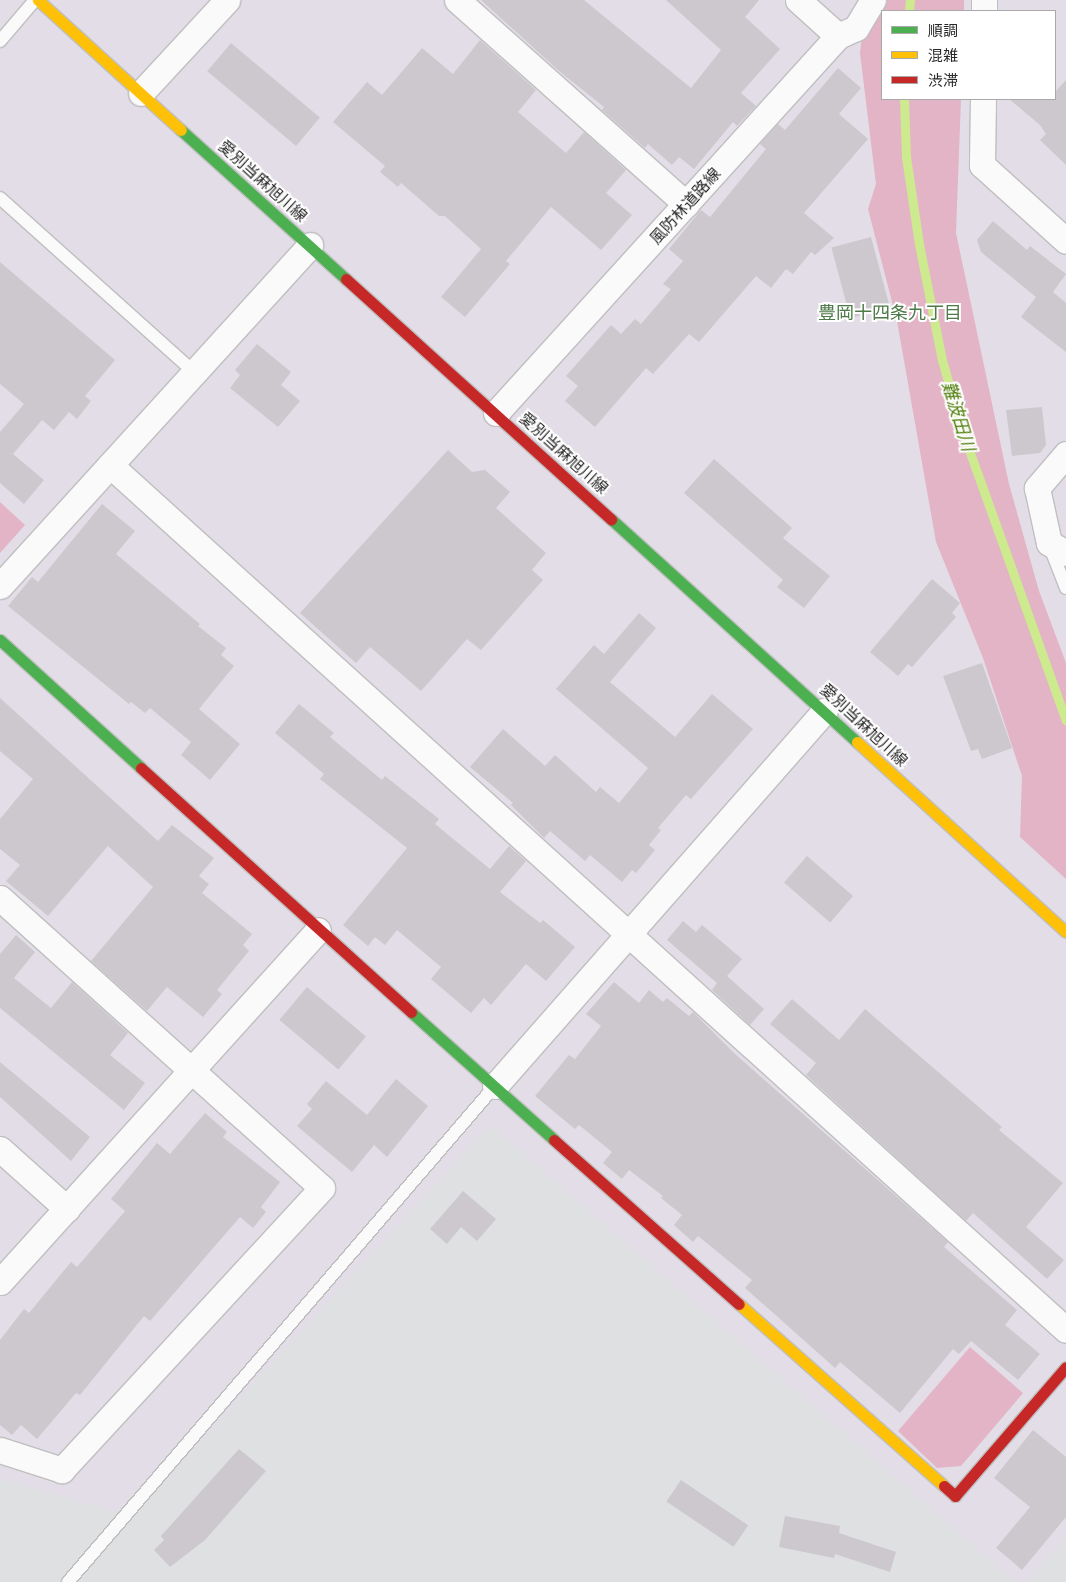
<!DOCTYPE html>
<html>
<head>
<meta charset="utf-8">
<style>
  body { margin:0 }
  #map { position:relative; width:1066px; height:1582px; overflow:hidden; background:#e3dde7; font-family:"Exo 2","Noto Sans JP",sans-serif }
  div>[style] { position:absolute }
  [style*='--x'] { left:calc(var(--x)*1px); top:calc(var(--y)*1px); width:calc(var(--w)*1px); rotate:calc(var(--a)*1deg) }
  .industrial>* { inset:0; background:#dee0e2 }
  .green>* { inset:0; background:#e3b4c5 }
  .stream>* { height:9px; margin:-4.5px; padding:0 4.5px; transform-origin:4.5px; border-radius:4.5px; background:#ceea8e }
  .building>* { inset:0; background:#ccc8ce; transform-origin:0 0 }
  .roads { filter:drop-shadow(1px 0 #bfbfc0) drop-shadow(-1px 0 #bfbfc0) drop-shadow(0 1px #bfbfc0) drop-shadow(0 -1px #bfbfc0) }
  .lane>* { height:12px; margin:-6px; padding:0 6px; transform-origin:6px; border-radius:6px; background:#fbfafb }
  .street>* { height:25px; margin:-12.5px; padding:0 12.5px; transform-origin:12.5px; border-radius:12.5px; background:#fbfafb }
  .fast>* { height:11px; margin:-5.5px; padding:0 5.5px; transform-origin:5.5px; border-radius:5.5px; background:#4caf50 }
  .slow>* { height:11px; margin:-5.5px; padding:0 5.5px; transform-origin:5.5px; border-radius:5.5px; background:#ffc107 }
  .jam>* { height:11px; margin:-5.5px; padding:0 5.5px; transform-origin:5.5px; border-radius:5.5px; background:#c62828 }
  span { translate:-50% -50%; white-space:nowrap; text-align:center; line-height:1.15; -webkit-text-stroke:4px #fff; paint-order:stroke }
  .street-label { font-size:16px; color:#282828 }
  .neighbourhood-label { font-size:18px; color:#4e7948 }
  .water-label { font-size:18px; color:#507e0b; font-style:italic }
  .legend { position:absolute; left:881px; top:10px; width:175px; height:90px; box-sizing:border-box; background:#fff; border:1px solid #a9a9a9; margin:0; padding:6px 9px; list-style:none; font-size:15px; color:#282828 }
  .legend li { display:flex; align-items:center; gap:10px; height:25px }
  .legend b { width:25px; border:1px solid #a9a9a9 }
</style>
</head>
<body>
<div id="map">
  <div class="industrial">
    <div style="clip-path:polygon(490px 1125px,521px 1152px,1015px 1582px,0 1582px,0 1479px,133px 1516px)"></div>
    <div style="clip-path:polygon(1066px 1538px,1066px 1582px,1026px 1582px)"></div>
  </div>
  <div class="green">
    <div style="clip-path:polygon(866px 0,964px 0,964px 11px,882px 11px,882px 99px,961px 99px,956px 233px,1009px 484px,1039px 591px,1066px 663px,1066px 879px,1020px 837px,1022px 776px,983px 658px,936px 542px,897px 321px,868px 209px,876px 184px,860px 53px)"></div>
    <div style="clip-path:polygon(0 502px,25px 525px,0 553px)"></div>
    <div style="clip-path:polygon(970px 1347px,1023px 1393px,961px 1466px,937px 1468px,898px 1431px)"></div>
  </div>
  <div class="stream">
    <div style="--x:909;--y:11;--w:11;--a:-85"></div>
    <div style="--x:904;--y:99;--w:58;--a:88"></div>
    <div style="--x:906;--y:157;--w:88;--a:81.5"></div>
    <div style="--x:919;--y:244;--w:118;--a:78.8"></div>
    <div style="--x:942;--y:360;--w:76;--a:74"></div>
    <div style="--x:963;--y:433;--w:305;--a:70.3"></div>
  </div>
  <div class="building">
    <div style="clip-path:polygon(481px 0,584px 0,691px 88px,721px 50px,666px 0,759px 0,745px 17px,780px 49px,741px 93px,756px 106px,737px 126px,733px 122px,694px 169px,679px 157px,672px 165px,648px 144px,645px 148px,602px 110px,604px 107px,559px 71px)"></div>
    <div style="clip-path:polygon(480px 40px,536px 90px,518px 112px,566px 153px,584px 132px,626px 170px,606px 193px,632px 215px,601px 250px,551px 207px,506px 261px,510px 264px,465px 317px,441px 297px,481px 249px,445px 216px,439px 216px,401px 183px,398px 187px,380px 172px,385px 166px,333px 122px,367px 82px,382px 95px,422px 48px,453px 74px)"></div>
    <div style="left:231px;top:43px;width:116px;height:37px;rotate:40deg"></div>
    <div style="clip-path:polygon(838px 68px,861px 88px,839px 114px,868px 139px,804px 213px,834px 238px,815px 255px,811px 252px,793px 274px,786px 269px,771px 288px,756px 276px,699px 342px,689px 334px,653px 374px,646px 368px,595px 427px,565px 401px,578px 386px,566px 376px,611px 325px,621px 334px,635px 319px,641px 324px,671px 289px,663px 284px,683px 261px,669px 249px,701px 210px,710px 217px,766px 149px,760px 144px,778px 124px,785px 130px)"></div>
    <div style="clip-path:polygon(1066px 80px,1066px 165px,1040px 140px,1046px 134px,1040px 125px,1009px 99px,1055px 99px,1055px 92px)"></div>
    <div style="clip-path:polygon(993px 221px,1027px 250px,1030px 246px,1066px 274px,1053px 292px,1066px 303px,1066px 352px,1021px 317px,1036px 297px,981px 252px,977px 240px)"></div>
    <div style="left:871px;top:237px;width:73px;height:41px;rotate:75deg"></div>
    <div style="clip-path:polygon(0 262px,115px 360px,85px 396px,91px 401px,77px 419px,69px 412px,54px 430px,42px 420px,13px 454px,44px 480px,24px 504px,0 483px,0 432px,24px 404px,0 384px)"></div>
    <div style="clip-path:polygon(257px 344px,291px 372px,281px 385px,300px 401px,278px 427px,230px 388px,240px 375px,235px 370px)"></div>
    <div style="clip-path:polygon(1042px 407px,1046px 445px,1040px 453px,1012px 456px,1006px 410px)"></div>
    <div style="clip-path:polygon(448px 450px,472px 472px,485px 470px,510px 492px,496px 508px,546px 553px,532px 570px,543px 580px,481px 650px,467px 639px,421px 691px,370px 647px,356px 663px,300px 613px)"></div>
    <div style="clip-path:polygon(714px 459px,792px 528px,783px 538px,830px 576px,804px 608px,777px 587px,783px 580px,684px 493px)"></div>
    <div style="clip-path:polygon(102px 504px,135px 531px,116px 554px,200px 624px,198px 626px,226px 648px,221px 655px,234px 666px,199px 709px,240px 744px,210px 780px,181px 755px,191px 742px,150px 708px,145px 713px,131px 702px,129px 704px,8px 606px,32px 577px,38px 582px)"></div>
    <div style="clip-path:polygon(932px 579px,960px 603px,952px 613px,956px 617px,912px 667px,908px 664px,898px 676px,870px 652px)"></div>
    <div style="clip-path:polygon(639px 613px,656px 628px,610px 682px,675px 737px,712px 694px,753px 729px,691px 799px,686px 795px,658px 828px,661px 830px,649px 845px,655px 850px,636px 873px,632px 870px,622px 882px,590px 855px,585px 861px,550px 831px,544px 838px,511px 805px,513px 803px,470px 767px,503px 729px,545px 766px,555px 755px,596px 792px,600px 787px,619px 803px,648px 768px,556px 689px,594px 645px,604px 654px)"></div>
    <div style="clip-path:polygon(982px 663px,1012px 748px,982px 759px,978px 749px,971px 751px,943px 676px)"></div>
    <div style="clip-path:polygon(0 698px,158px 841px,172px 825px,214px 858px,199px 876px,209px 884px,202px 893px,252px 934px,243px 945px,249px 951px,217px 990px,222px 994px,203px 1017px,167px 987px,147px 1011px,91px 961px,153px 887px,108px 846px,48px 916px,6px 881px,20px 865px,0 849px,0 819px,33px 779px,0 751px)"></div>
    <div style="clip-path:polygon(299px 704px,334px 733px,330px 737px,382px 780px,385px 776px,439px 819px,435px 824px,490px 869px,509px 846px,526px 861px,500px 892px,540px 923px,543px 920px,575px 947px,546px 981px,526px 964px,491px 1005px,484px 998px,471px 1013px,431px 979px,441px 967px,397px 930px,385px 945px,375px 937px,368px 946px,343px 925px,407px 848px,320px 779px,324px 774px,275px 733px)"></div>
    <div style="left:807px;top:856px;width:61px;height:35px;rotate:41deg"></div>
    <div style="clip-path:polygon(683px 921px,696px 932px,702px 925px,742px 959px,727px 976px,764px 1009px,750px 1025px,712px 990px,717px 983px,667px 940px)"></div>
    <div style="clip-path:polygon(16px 935px,35px 952px,14px 978px,51px 1008px,72px 982px,128px 1033px,110px 1055px,145px 1083px,124px 1110px,0 1008px,0 954px)"></div>
    <div style="clip-path:polygon(614px 982px,639px 1003px,649px 990px,663px 1002px,667px 998px,689px 1016px,693px 1012px,735px 1054px,948px 1242px,944px 1247px,1017px 1310px,1005px 1325px,1040px 1354px,1018px 1380px,971px 1341px,959px 1354px,953px 1349px,900px 1413px,840px 1362px,835px 1368px,745px 1288px,752px 1280px,698px 1236px,693px 1242px,674px 1225px,682px 1215px,661px 1198px,663px 1196px,629px 1170px,622px 1179px,603px 1163px,612px 1152px,579px 1125px,575px 1129px,535px 1096px,569px 1055px,575px 1059px,601px 1026px,586px 1014px)"></div>
    <div style="left:307px;top:987px;width:77px;height:43px;rotate:40deg"></div>
    <div style="clip-path:polygon(792px 999px,839px 1040px,865px 1009px,1002px 1127px,999px 1130px,1063px 1183px,1026px 1227px,1064px 1260px,1047px 1279px,973px 1213px,966px 1221px,806px 1075px,816px 1063px,770px 1024px)"></div>
    <div style="clip-path:polygon(0 1062px,90px 1137px,71px 1161px,0 1097px)"></div>
    <div style="clip-path:polygon(396px 1079px,428px 1106px,387px 1157px,374px 1145px,352px 1172px,297px 1126px,312px 1109px,307px 1104px,326px 1081px,367px 1115px)"></div>
    <div style="clip-path:polygon(205px 1113px,227px 1132px,223px 1137px,280px 1182px,261px 1207px,266px 1212px,253px 1228px,240px 1217px,150px 1321px,144px 1316px,80px 1395px,76px 1393px,37px 1439px,21px 1425px,12px 1435px,0 1425px,0 1340px,24px 1309px,29px 1313px,71px 1262px,77px 1267px,125px 1211px,111px 1199px,157px 1143px,170px 1154px)"></div>
    <div style="clip-path:polygon(463px 1191px,496px 1219px,477px 1241px,461px 1227px,447px 1244px,430px 1229px)"></div>
    <div style="clip-path:polygon(1033px 1430px,1066px 1457px,1066px 1517px,1022px 1570px,996px 1548px,1030px 1507px,994px 1478px)"></div>
    <div style="clip-path:polygon(239px 1449px,266px 1471px,205px 1540px,170px 1567px,154px 1550px,164px 1540px,161px 1536px)"></div>
    <div style="left:681px;top:1480px;width:81px;height:26px;rotate:34deg"></div>
    <div style="clip-path:polygon(785px 1516px,840px 1526px,839px 1533px,896px 1552px,890px 1572px,835px 1554px,834px 1558px,779px 1547px)"></div>
  </div>
  <div class="roads">
    <div class="lane">
      <div style="--x:0;--y:41;--w:54;--a:-49.5"></div>
      <div style="--x:0;--y:198;--w:261;--a:41.9"></div>
      <div style="--x:1050;--y:547;--w:44;--a:68.7"></div>
      <div style="--x:68;--y:1582;--w:654;--a:-49.28"></div>
    </div>
    <div class="street">
      <div style="--x:457;--y:0;--w:307;--a:41.7"></div>
      <div style="--x:798;--y:0;--w:54;--a:42"></div>
      <div style="--x:984;--y:11;--w:11;--a:-90"></div>
      <div style="--x:141;--y:93;--w:127;--a:-47.2"></div>
      <div style="--x:983;--y:99;--w:66;--a:90.9"></div>
      <div style="--x:982;--y:165;--w:113;--a:42.1"></div>
      <div style="--x:496;--y:413;--w:509;--a:-47.79"></div>
      <div style="--x:838;--y:36;--w:20;--a:-24"></div>
      <div style="--x:856;--y:28;--w:33;--a:-59"></div>
      <div style="--x:1066;--y:454;--w:45;--a:130.5"></div>
      <div style="--x:1037;--y:488;--w:56;--a:77.7"></div>
      <div style="--x:1049;--y:543;--w:20;--a:30"></div>
      <div style="--x:110;--y:465;--w:1289;--a:42.14"></div>
      <div style="--x:0;--y:586;--w:461;--a:-47.7"></div>
      <div style="--x:0;--y:898;--w:433;--a:42"></div>
      <div style="--x:322;--y:1188;--w:384;--a:132.7"></div>
      <div style="--x:62;--y:1470;--w:65;--a:-162.1"></div>
      <div style="--x:495;--y:1086;--w:500;--a:-48.7"></div>
      <div style="--x:0;--y:1149;--w:90;--a:41.8"></div>
      <div style="--x:0;--y:1282;--w:474;--a:-47.9"></div>
    </div>
    <div class="fast">
      <div style="--x:181;--y:130;--w:222;--a:42.1"></div>
      <div style="--x:611;--y:519;--w:332;--a:42.2"></div>
      <div style="--x:0;--y:640;--w:190;--a:42.2"></div>
      <div style="--x:411;--y:1012;--w:192;--a:41.8"></div>
    </div>
    <div class="slow">
      <div style="--x:38;--y:0;--w:193;--a:42.3"></div>
      <div style="--x:857;--y:742;--w:282;--a:42.3"></div>
      <div style="--x:739;--y:1304;--w:274;--a:41.6"></div>
    </div>
    <div class="jam">
      <div style="--x:346;--y:279;--w:358;--a:42.2"></div>
      <div style="--x:141;--y:768;--w:364;--a:42.1"></div>
      <div style="--x:554;--y:1140;--w:247;--a:41.6"></div>
      <div style="--x:944;--y:1486;--w:15;--a:42"></div>
      <div style="--x:955;--y:1496;--w:170;--a:-49.3"></div>
    </div>
  </div>
  <div class="street-label">
    <span style="left:263px;top:181px;rotate:42deg">愛別当麻旭川線</span>
    <span style="left:685px;top:206px;rotate:-48deg">風防林道路線</span>
    <span style="left:564px;top:453px;rotate:42deg">愛別当麻旭川線</span>
    <span style="left:864px;top:725px;rotate:43deg">愛別当麻旭川線</span>
  </div>
  <div class="neighbourhood-label">
    <span style="left:890px;top:312px">豊岡十四条九丁目</span>
  </div>
  <div class="water-label">
    <span style="left:959px;top:416px;rotate:73deg">難波田川</span>
  </div>
  <ul class="legend">
  <li><b style="height:6px;background:#4caf50"></b>順調</li>
  <li><b style="height:6px;background:#ffc107"></b>混雑</li>
  <li><b style="height:6px;background:#c62828"></b>渋滞</li>
  </ul>
</div>
</body>
</html>
